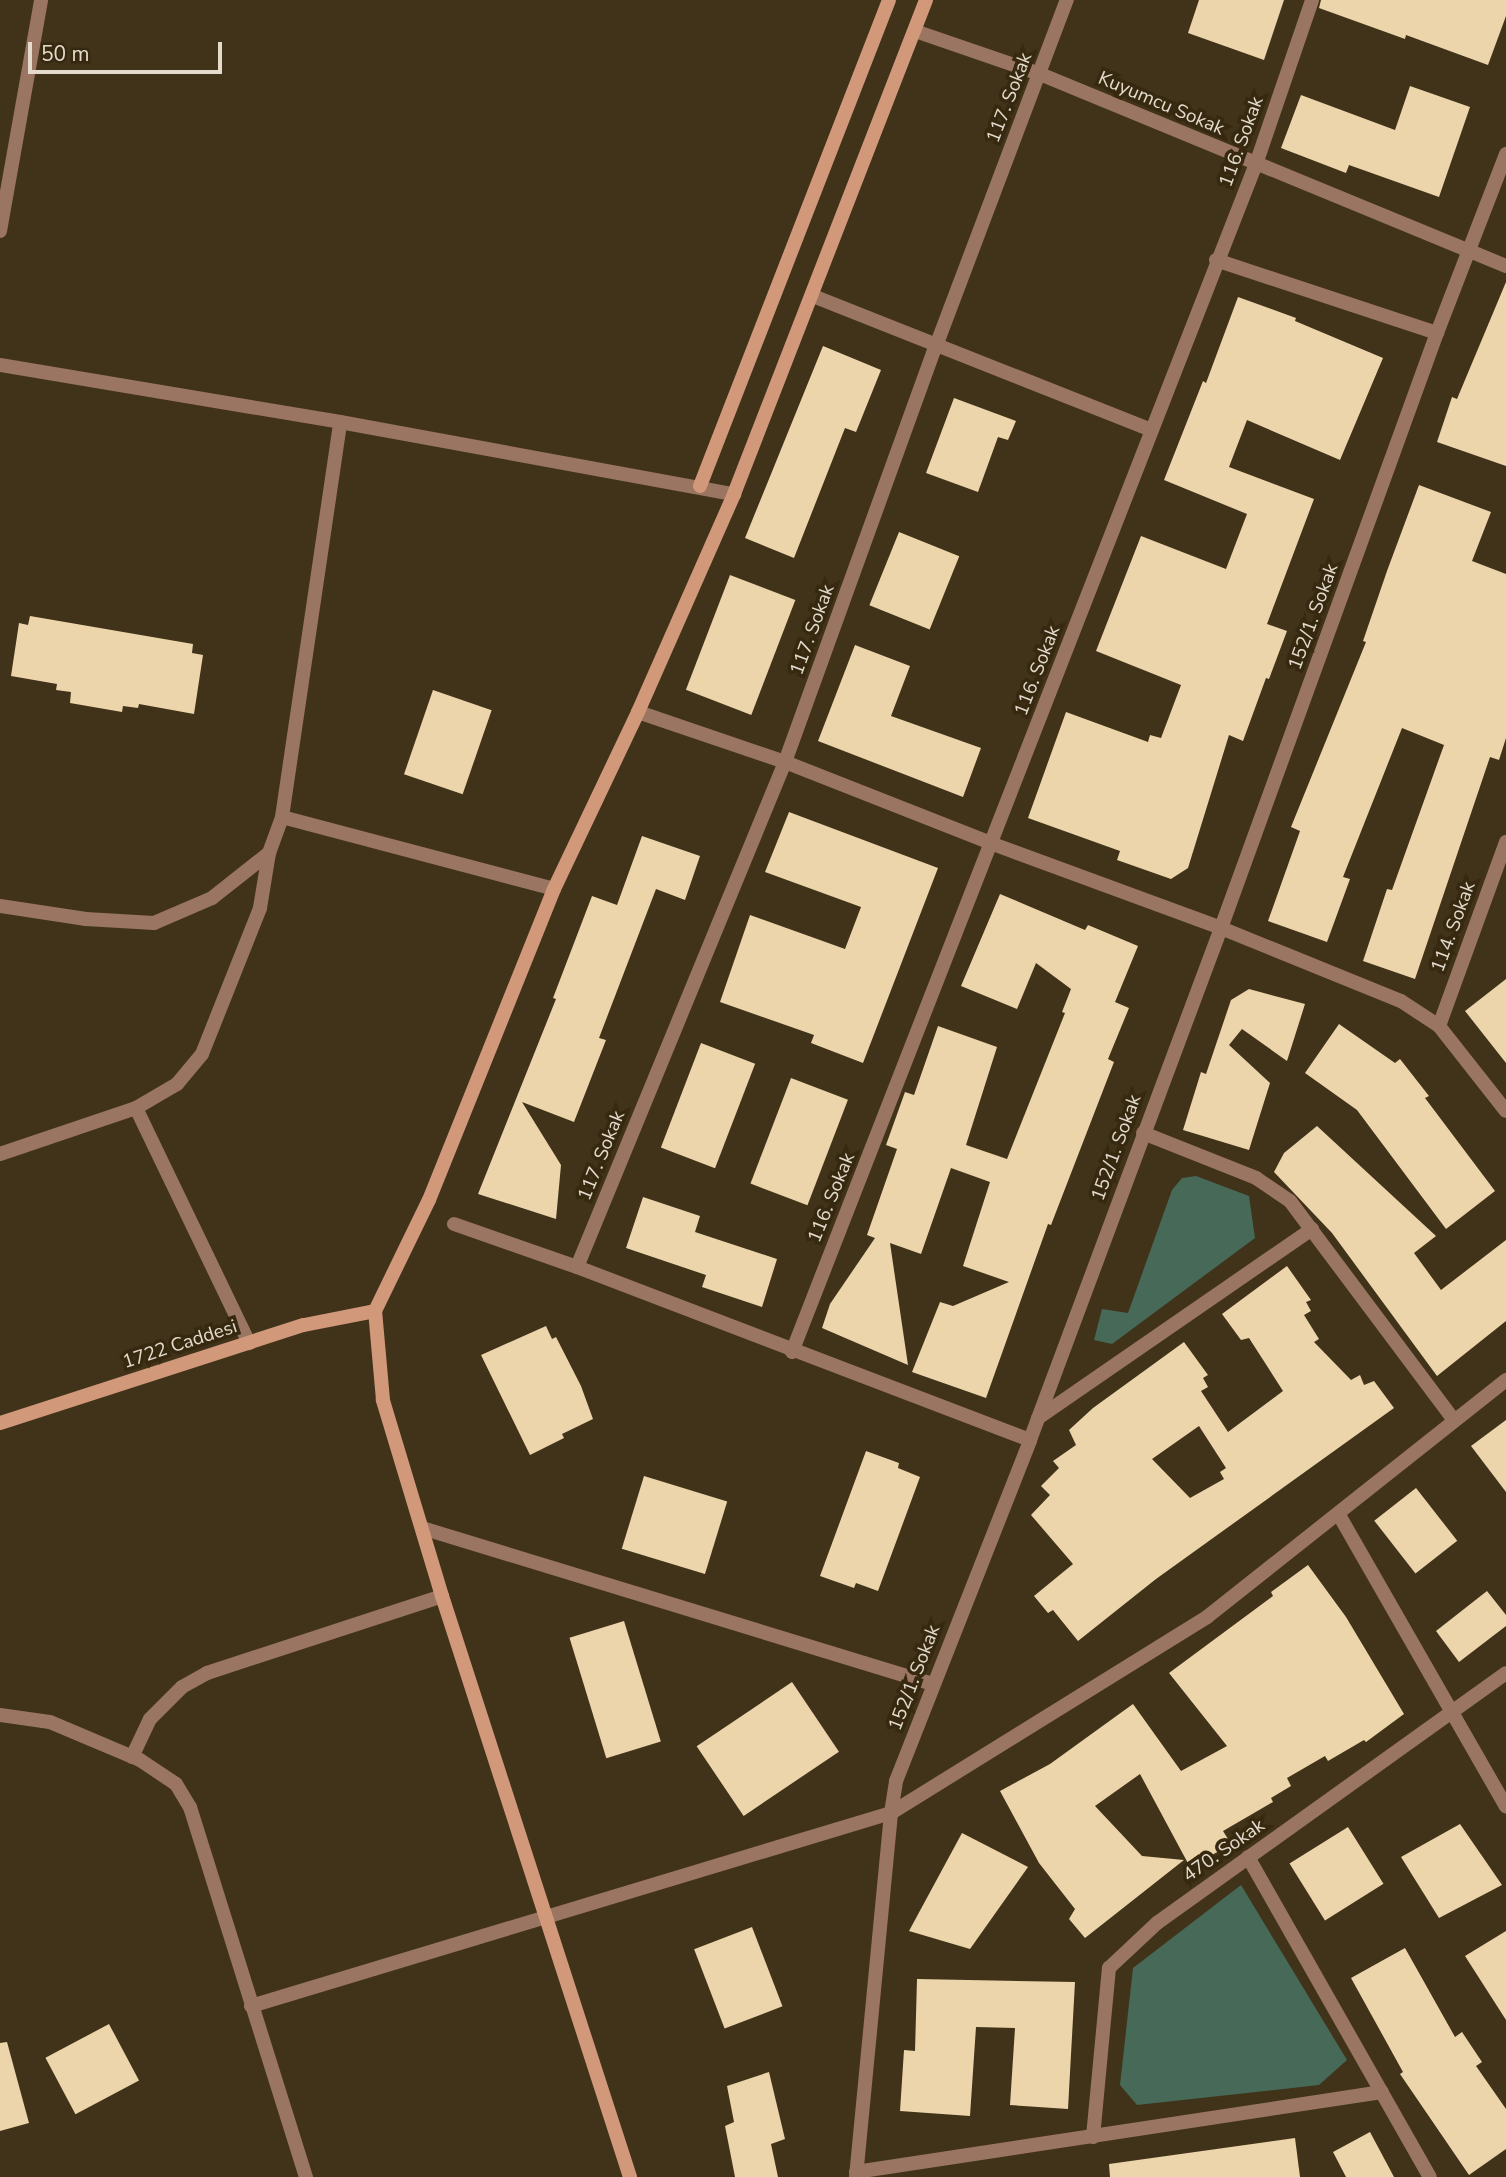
<!DOCTYPE html>
<html>
<head>
<meta charset="utf-8">
<style>
  body { margin:0 }
  #map { position:relative; width:1506px; height:2177px; overflow:hidden; background:#41331a; font-family:"Nunito Sans",sans-serif }
  div>[style] { position:absolute }
  [style*='--x'] { left:calc(var(--x)*1px); top:calc(var(--y)*1px); width:calc(var(--w)*1px); rotate:calc(var(--a)*1deg) }
  .green>* { inset:0; background:#466958 }
  .building>* { inset:0; background:#edd5ab; transform-origin:0 0 }
  .street>* { height:14px; margin:-7px; padding:0 7px; transform-origin:7px; border-radius:7px; background:#9a7562 }
  .secondary>* { height:14px; margin:-7px; padding:0 7px; transform-origin:7px; border-radius:7px; background:#d2987a }
  span { translate:-50% -50%; white-space:nowrap; text-align:center; line-height:1.15; -webkit-text-stroke:7px #362910; paint-order:stroke }
  .street-label { font-size:19px; color:#e4dbcd }
  .scale { position:absolute; left:28px; top:42px; width:194px; height:32px; box-sizing:border-box; border:4px solid #e4dbcd; border-top:0; padding-left:9px; font-size:21px; line-height:24px; white-space:nowrap; color:#e4dbcd; -webkit-text-stroke:5px #362910; paint-order:stroke }
</style>
</head>
<body>
<div id="map">
  <div class="green">
    <div style="clip-path:polygon(1196px 1176px,1249px 1196px,1255px 1238px,1112px 1344px,1094px 1340px,1102px 1309px,1128px 1313px,1172px 1190px,1182px 1178px)"></div>
    <div style="clip-path:polygon(1241px 1885px,1347px 2060px,1319px 2085px,1137px 2105px,1120px 2085px,1133px 1968px)"></div>
  </div>
  <div class="building">
    <div style="clip-path:polygon(1199px 0,1284px 0,1264px 60px,1188px 33px)"></div>
    <div style="clip-path:polygon(1321px 0,1506px 0,1506px 16px,1488px 65px,1406px 35px,1405px 39px,1319px 8px)"></div>
    <div style="clip-path:polygon(1410px 86px,1470px 107px,1439px 197px,1349px 165px,1346px 173px,1281px 148px,1301px 95px,1395px 130px)"></div>
    <div style="clip-path:polygon(1506px 282px,1506px 466px,1437px 442px,1452px 397px,1457px 399px)"></div>
    <div style="clip-path:polygon(1238px 297px,1296px 318px,1295px 321px,1383px 358px,1340px 460px,1247px 420px,1229px 467px,1314px 499px,1267px 624px,1287px 631px,1269px 679px,1266px 678px,1243px 741px,1229px 735px,1188px 868px,1171px 879px,1117px 860px,1120px 851px,1028px 818px,1066px 712px,1148px 742px,1150px 735px,1161px 738px,1181px 685px,1096px 651px,1141px 536px,1226px 569px,1247px 514px,1164px 480px,1203px 381px,1206px 383px)"></div>
    <div style="clip-path:polygon(823px 346px,881px 370px,856px 432px,845px 428px,794px 558px,745px 538px)"></div>
    <div style="clip-path:polygon(954px 398px,1016px 421px,1008px 440px,998px 437px,978px 492px,926px 473px)"></div>
    <div style="clip-path:polygon(1419px 485px,1491px 512px,1472px 561px,1506px 574px,1506px 738px,1499px 760px,1490px 757px,1415px 979px,1363px 961px,1387px 889px,1392px 890px,1444px 745px,1402px 728px,1343px 877px,1350px 879px,1327px 942px,1268px 921px,1300px 831px,1291px 827px,1366px 642px,1363px 641px,1387px 571px)"></div>
    <div style="left:899px;top:532px;width:65px;height:79px;rotate:22deg"></div>
    <div style="left:730px;top:575px;width:70px;height:123px;rotate:21deg"></div>
    <div style="clip-path:polygon(30px 616px,193px 644px,192px 653px,203px 655px,194px 714px,139px 704px,138px 708px,123px 706px,122px 712px,70px 703px,71px 692px,56px 690px,57px 684px,11px 676px,19px 623px,28px 625px)"></div>
    <div style="clip-path:polygon(855px 645px,910px 666px,891px 716px,981px 748px,963px 797px,818px 741px)"></div>
    <div style="left:433px;top:690px;width:62px;height:89px;rotate:19deg"></div>
    <div style="clip-path:polygon(789px 812px,938px 868px,863px 1063px,811px 1043px,814px 1035px,720px 1002px,750px 915px,845px 949px,861px 907px,765px 872px)"></div>
    <div style="clip-path:polygon(642px 836px,700px 856px,685px 900px,656px 889px,599px 1038px,606px 1040px,574px 1122px,522px 1102px,561px 1165px,556px 1219px,478px 1194px,556px 999px,553px 998px,592px 896px,617px 905px)"></div>
    <div style="clip-path:polygon(1000px 894px,1085px 930px,1088px 925px,1138px 946px,1115px 1002px,1129px 1008px,1108px 1059px,1114px 1062px,1051px 1225px,1048px 1224px,986px 1398px,912px 1372px,940px 1302px,953px 1306px,1009px 1282px,963px 1266px,990px 1182px,951px 1168px,921px 1254px,890px 1243px,908px 1365px,822px 1328px,830px 1304px,875px 1238px,867px 1235px,897px 1149px,886px 1145px,905px 1092px,914px 1095px,938px 1026px,997px 1047px,966px 1145px,1007px 1159px,1065px 1013px,1062px 1012px,1071px 989px,1036px 963px,1017px 1009px,961px 986px)"></div>
    <div style="clip-path:polygon(1506px 979px,1506px 1063px,1465px 1011px)"></div>
    <div style="clip-path:polygon(1249px 989px,1305px 1004px,1287px 1061px,1242px 1029px,1229px 1045px,1270px 1083px,1249px 1150px,1183px 1130px,1201px 1072px,1206px 1074px,1231px 1000px)"></div>
    <div style="clip-path:polygon(1339px 1024px,1395px 1063px,1400px 1059px,1429px 1096px,1425px 1098px,1495px 1191px,1446px 1229px,1357px 1110px,1305px 1073px)"></div>
    <div style="left:701px;top:1043px;width:58px;height:112px;rotate:21deg"></div>
    <div style="left:791px;top:1078px;width:61px;height:113px;rotate:21deg"></div>
    <div style="clip-path:polygon(1317px 1126px,1436px 1236px,1414px 1253px,1441px 1290px,1506px 1240px,1506px 1321px,1437px 1376px,1332px 1233px,1274px 1172px,1284px 1153px)"></div>
    <div style="clip-path:polygon(643px 1197px,700px 1216px,695px 1232px,777px 1259px,762px 1307px,702px 1287px,706px 1275px,626px 1248px)"></div>
    <div style="clip-path:polygon(evenodd,1287px 1266px,1311px 1300px,1306px 1302px,1311px 1311px,1304px 1315px,1319px 1339px,1314px 1342px,1351px 1380px,1360px 1375px,1364px 1385px,1374px 1381px,1394px 1408px,1156px 1579px,1078px 1641px,1053px 1610px,1048px 1613px,1034px 1596px,1073px 1564px,1031px 1515px,1050px 1495px,1041px 1486px,1059px 1468px,1053px 1461px,1076px 1445px,1069px 1430px,1093px 1408px,1184px 1342px,1208px 1375px,1203px 1378px,1208px 1387px,1201px 1391px,1228px 1432px,1283px 1391px,1249px 1338px,1241px 1340px,1222px 1314px,1287px 1266px,1199px 1426px,1226px 1468px,1220px 1472px,1224px 1479px,1190px 1498px,1152px 1459px,1199px 1426px)"></div>
    <div style="clip-path:polygon(546px 1326px,552px 1339px,556px 1337px,581px 1386px,593px 1419px,562px 1434px,564px 1438px,530px 1455px,481px 1355px)"></div>
    <div style="clip-path:polygon(1506px 1420px,1506px 1492px,1471px 1446px)"></div>
    <div style="clip-path:polygon(866px 1451px,899px 1463px,898px 1468px,920px 1477px,878px 1591px,856px 1583px,854px 1588px,820px 1576px)"></div>
    <div style="left:644px;top:1476px;width:87px;height:76px;rotate:17deg"></div>
    <div style="left:1416px;top:1488px;width:67px;height:53px;rotate:52deg"></div>
    <div style="clip-path:polygon(1308px 1565px,1346px 1617px,1404px 1714px,1366px 1742px,1364px 1740px,1328px 1761px,1325px 1756px,1287px 1778px,1291px 1786px,1271px 1798px,1273px 1802px,1223px 1831px,1228px 1839px,1218px 1845px,1221px 1850px,1190px 1867px,1140px 1774px,1095px 1806px,1142px 1856px,1184px 1860px,1085px 1938px,1069px 1919px,1075px 1909px,1039px 1863px,1000px 1791px,1050px 1764px,1133px 1704px,1181px 1771px,1227px 1746px,1169px 1673px,1273px 1596px,1271px 1592px)"></div>
    <div style="clip-path:polygon(1487px 1591px,1506px 1615px,1506px 1626px,1459px 1662px,1436px 1631px)"></div>
    <div style="left:624px;top:1621px;width:126px;height:57px;rotate:73deg"></div>
    <div style="left:792px;top:1682px;width:84px;height:115px;rotate:56deg"></div>
    <div style="clip-path:polygon(1460px 1824px,1502px 1885px,1439px 1918px,1401px 1857px)"></div>
    <div style="left:1348px;top:1827px;width:67px;height:69px;rotate:58deg"></div>
    <div style="clip-path:polygon(962px 1833px,1028px 1867px,970px 1949px,909px 1931px)"></div>
    <div style="left:752px;top:1927px;width:85px;height:62px;rotate:69deg"></div>
    <div style="clip-path:polygon(1506px 1931px,1506px 2020px,1465px 1956px)"></div>
    <div style="clip-path:polygon(1405px 1948px,1455px 2037px,1462px 2032px,1482px 2062px,1476px 2066px,1506px 2109px,1506px 2149px,1469px 2175px,1400px 2074px,1403px 2072px,1351px 1978px)"></div>
    <div style="clip-path:polygon(917px 1979px,1075px 1982px,1068px 2109px,1010px 2105px,1015px 2028px,976px 2027px,970px 2116px,900px 2111px,904px 2050px,915px 2051px)"></div>
    <div style="left:109px;top:2024px;width:64px;height:72px;rotate:62deg"></div>
    <div style="clip-path:polygon(7px 2042px,29px 2123px,0 2131px,0 2043px)"></div>
    <div style="clip-path:polygon(769px 2072px,785px 2139px,771px 2144px,778px 2177px,735px 2177px,725px 2126px,734px 2122px,727px 2086px)"></div>
    <div style="clip-path:polygon(1370px 2132px,1394px 2177px,1346px 2177px,1333px 2152px)"></div>
    <div style="clip-path:polygon(1295px 2138px,1300px 2177px,1110px 2177px,1109px 2164px)"></div>
  </div>
  <div class="street">
    <div style="--x:915;--y:31;--w:132;--a:19"></div>
    <div style="--x:1040;--y:74;--w:504;--a:22.39"></div>
    <div style="--x:0;--y:231;--w:235;--a:-79.9"></div>
    <div style="--x:1216;--y:260;--w:233;--a:18.3"></div>
    <div style="--x:813;--y:296;--w:364;--a:21.6"></div>
    <div style="--x:0;--y:365;--w:345;--a:9.5"></div>
    <div style="--x:340;--y:422;--w:401;--a:10.4"></div>
    <div style="--x:638;--y:712;--w:155;--a:18.8"></div>
    <div style="--x:785;--y:762;--w:224;--a:21.5"></div>
    <div style="--x:993;--y:844;--w:243;--a:20.2"></div>
    <div style="--x:1221;--y:928;--w:194;--a:22.1"></div>
    <div style="--x:1401;--y:1001;--w:45;--a:33.3"></div>
    <div style="--x:1439;--y:1026;--w:108;--a:51.8"></div>
    <div style="--x:282;--y:817;--w:281;--a:14.8"></div>
    <div style="--x:0;--y:906;--w:87;--a:8.6"></div>
    <div style="--x:86;--y:919;--w:68;--a:3.4"></div>
    <div style="--x:154;--y:923;--w:63;--a:-23.3"></div>
    <div style="--x:212;--y:898;--w:73;--a:-38.3"></div>
    <div style="--x:269;--y:853;--w:38;--a:-70"></div>
    <div style="--x:282;--y:817;--w:399;--a:-81.6"></div>
    <div style="--x:1439;--y:1026;--w:196;--a:-70"></div>
    <div style="--x:136;--y:1108;--w:261;--a:64.3"></div>
    <div style="--x:1143;--y:1133;--w:122;--a:21.7"></div>
    <div style="--x:1256;--y:1178;--w:41;--a:34.1"></div>
    <div style="--x:1290;--y:1201;--w:274;--a:53.2"></div>
    <div style="--x:0;--y:1154;--w:144;--a:-18.7"></div>
    <div style="--x:136;--y:1108;--w:48;--a:-30.3"></div>
    <div style="--x:177;--y:1084;--w:39;--a:-50"></div>
    <div style="--x:202;--y:1054;--w:157;--a:-68.3"></div>
    <div style="--x:260;--y:908;--w:56;--a:-80.7"></div>
    <div style="--x:454;--y:1224;--w:130;--a:19.3"></div>
    <div style="--x:577;--y:1267;--w:485;--a:20.9"></div>
    <div style="--x:577;--y:1267;--w:546;--a:-67.61"></div>
    <div style="--x:785;--y:762;--w:443;--a:-70.1"></div>
    <div style="--x:936;--y:346;--w:370;--a:-69.3"></div>
    <div style="--x:792;--y:1352;--w:1275;--a:-68.67"></div>
    <div style="--x:1256;--y:164;--w:173;--a:-71.1"></div>
    <div style="--x:1038;--y:1418;--w:333;--a:-34.6"></div>
    <div style="--x:1339;--y:1515;--w:336;--a:60.2"></div>
    <div style="--x:422;--y:1528;--w:534;--a:16.98"></div>
    <div style="--x:0;--y:1715;--w:50;--a:8"></div>
    <div style="--x:50;--y:1722;--w:98;--a:22.9"></div>
    <div style="--x:140;--y:1760;--w:43;--a:33.7"></div>
    <div style="--x:176;--y:1784;--w:27;--a:59"></div>
    <div style="--x:190;--y:1807;--w:388;--a:72.6"></div>
    <div style="--x:132;--y:1757;--w:42;--a:-64.7"></div>
    <div style="--x:150;--y:1719;--w:45;--a:-45"></div>
    <div style="--x:182;--y:1687;--w:29;--a:-29"></div>
    <div style="--x:207;--y:1673;--w:247;--a:-18.1"></div>
    <div style="--x:1248;--y:1857;--w:368;--a:60.4"></div>
    <div style="--x:251;--y:2006;--w:668;--a:-16.78"></div>
    <div style="--x:891;--y:1813;--w:372;--a:-31.8"></div>
    <div style="--x:1207;--y:1617;--w:382;--a:-38.4"></div>
    <div style="--x:1093;--y:2137;--w:170;--a:-84.6"></div>
    <div style="--x:1109;--y:1968;--w:66;--a:-43.2"></div>
    <div style="--x:1157;--y:1923;--w:429;--a:-35.6"></div>
    <div style="--x:856;--y:2172;--w:532;--a:-8.65"></div>
    <div style="--x:856;--y:2177;--w:366;--a:-84.5"></div>
    <div style="--x:891;--y:1813;--w:32;--a:-81"></div>
    <div style="--x:896;--y:1781;--w:366;--a:-68.5"></div>
    <div style="--x:1030;--y:1440;--w:546;--a:-69.54"></div>
    <div style="--x:1221;--y:928;--w:633;--a:-70.05"></div>
    <div style="--x:1437;--y:333;--w:192;--a:-68.9"></div>
  </div>
  <div class="secondary">
    <div style="--x:700;--y:486;--w:521;--a:-68.75"></div>
    <div style="--x:0;--y:1423;--w:319;--a:-17.9"></div>
    <div style="--x:304;--y:1325;--w:72;--a:-11.2"></div>
    <div style="--x:630;--y:2177;--w:611;--a:-107.93"></div>
    <div style="--x:442;--y:1596;--w:205;--a:-106.8"></div>
    <div style="--x:383;--y:1400;--w:89;--a:-95.1"></div>
    <div style="--x:375;--y:1311;--w:123;--a:-64.1"></div>
    <div style="--x:429;--y:1200;--w:335;--a:-68.1"></div>
    <div style="--x:554;--y:889;--w:196;--a:-64.6"></div>
    <div style="--x:638;--y:712;--w:238;--a:-66.2"></div>
    <div style="--x:734;--y:494;--w:530;--a:-68.76"></div>
  </div>
  <div class="street-label">
    <span style="left:1010px;top:98px;rotate:-69deg">117. Sokak</span>
    <span style="left:1161px;top:104px;rotate:23deg">Kuyumcu Sokak</span>
    <span style="left:1242px;top:142px;rotate:-70deg">116. Sokak</span>
    <span style="left:1314px;top:617px;rotate:-70deg">152/1. Sokak</span>
    <span style="left:813px;top:630px;rotate:-70deg">117. Sokak</span>
    <span style="left:1038px;top:671px;rotate:-69deg">116. Sokak</span>
    <span style="left:1454px;top:927px;rotate:-70deg">114. Sokak</span>
    <span style="left:1117px;top:1148px;rotate:-70deg">152/1. Sokak</span>
    <span style="left:602px;top:1156px;rotate:-68deg">117. Sokak</span>
    <span style="left:832px;top:1198px;rotate:-68deg">116. Sokak</span>
    <span style="left:180px;top:1345px;rotate:-18deg">1722 Caddesi</span>
    <span style="left:915px;top:1678px;rotate:-69deg">152/1. Sokak</span>
    <span style="left:1224px;top:1851px;rotate:-35deg">470. Sokak</span>
  </div>
  <div class="scale">50 m</div>
</div>
</body>
</html>
